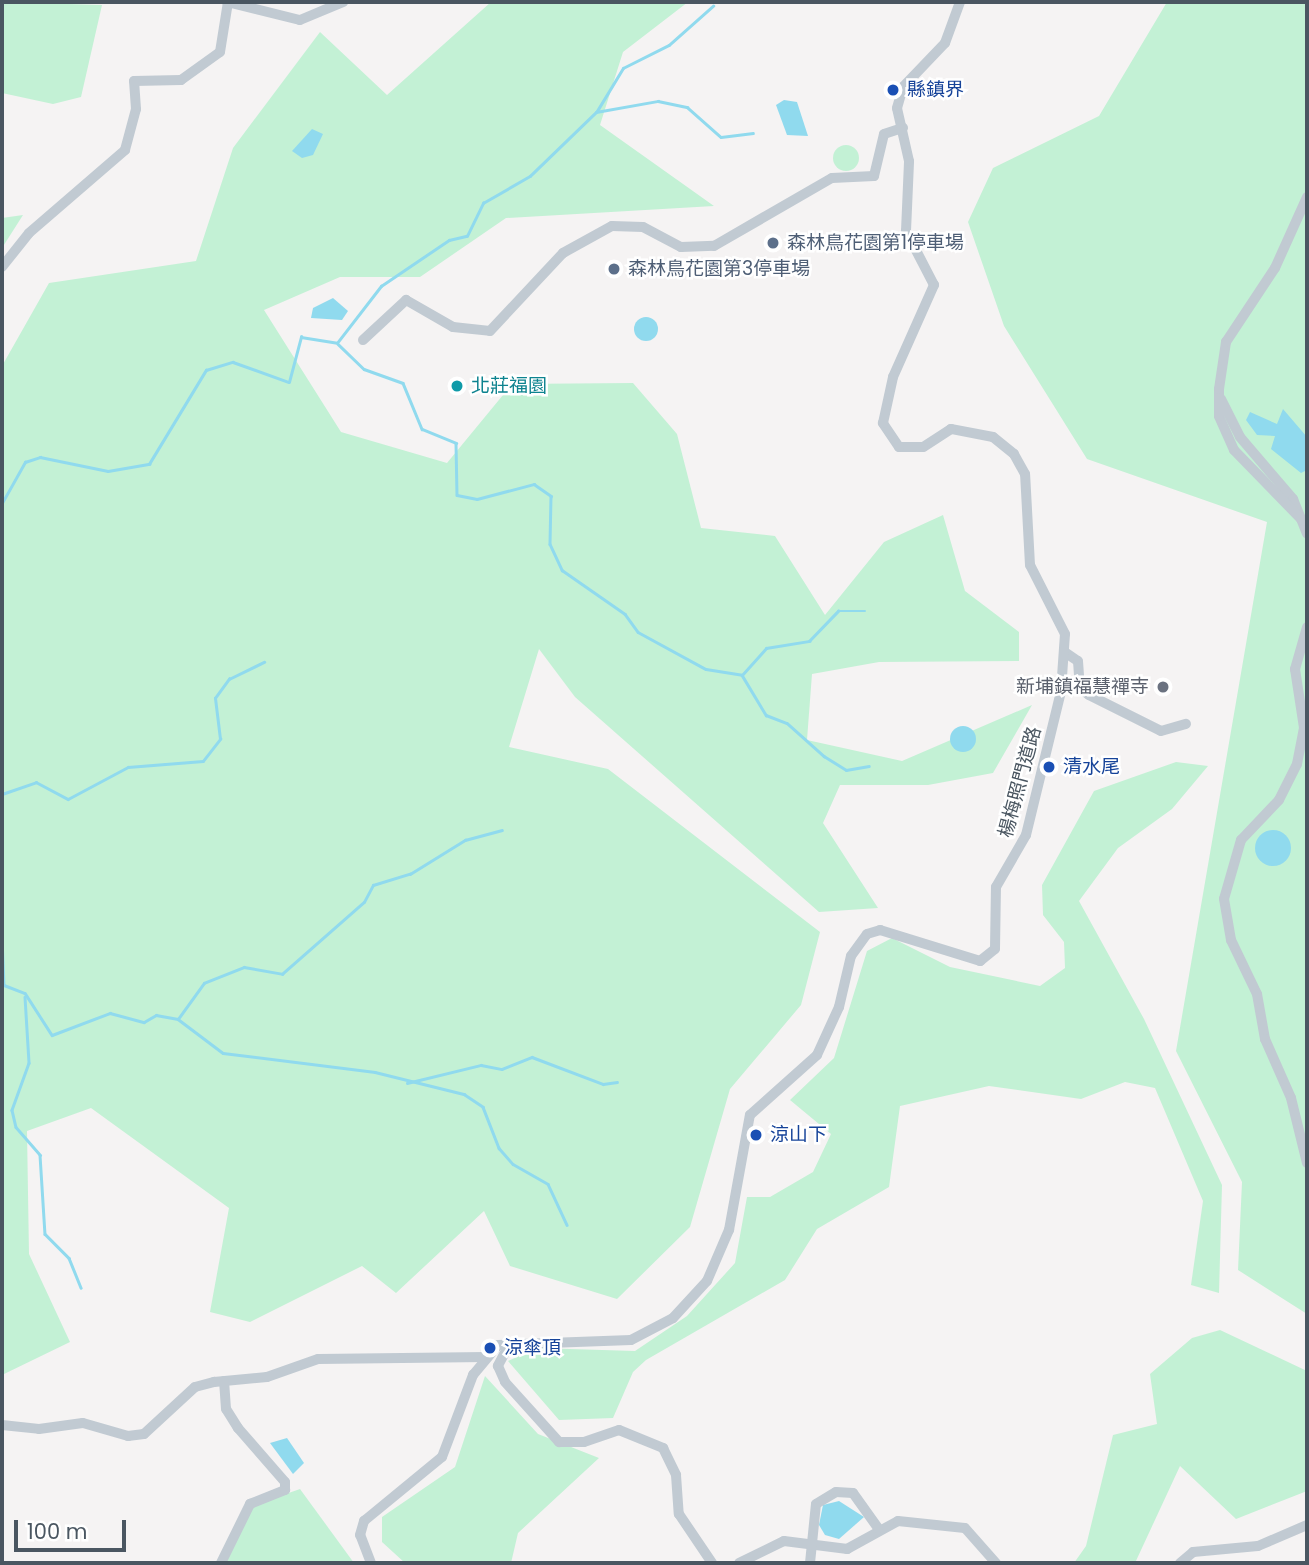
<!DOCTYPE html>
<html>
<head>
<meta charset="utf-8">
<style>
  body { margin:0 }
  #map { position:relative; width:1309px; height:1565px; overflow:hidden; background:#f5f3f3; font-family:Poppins,"Noto Sans TC",sans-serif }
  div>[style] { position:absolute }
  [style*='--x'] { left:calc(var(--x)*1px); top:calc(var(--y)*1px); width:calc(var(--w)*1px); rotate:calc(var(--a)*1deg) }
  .green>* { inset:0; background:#c3f1d5 }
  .round { border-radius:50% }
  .water>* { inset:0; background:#90daee }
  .stream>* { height:2.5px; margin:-1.25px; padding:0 1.25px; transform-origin:1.25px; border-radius:1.25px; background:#90daee }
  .minor>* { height:10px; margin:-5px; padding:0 5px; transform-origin:5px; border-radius:5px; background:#c1cad2 }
  .dots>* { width:19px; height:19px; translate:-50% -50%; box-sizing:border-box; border:4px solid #fff; border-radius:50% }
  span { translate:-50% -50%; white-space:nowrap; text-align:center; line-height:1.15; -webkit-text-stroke:5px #fff; paint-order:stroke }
  .transit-label { font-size:19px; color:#164399 }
  .left { translate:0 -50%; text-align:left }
  .service-label { font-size:19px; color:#4e5e75 }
  .culture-label { font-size:19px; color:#0d838f }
  .worship-label { font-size:19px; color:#5b616d }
  .right { translate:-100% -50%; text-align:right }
  .street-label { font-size:19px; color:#4a5661 }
  .frame { position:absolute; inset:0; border:4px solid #4a5661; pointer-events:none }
  .scale { position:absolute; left:14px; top:1520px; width:112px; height:32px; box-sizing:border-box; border:4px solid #4a5661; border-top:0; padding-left:9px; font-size:21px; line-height:24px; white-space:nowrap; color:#4a5661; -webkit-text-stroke:5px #fff; paint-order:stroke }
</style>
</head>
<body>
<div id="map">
  <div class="green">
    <div style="clip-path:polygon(2px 2px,102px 5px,81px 97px,53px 104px,2px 93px)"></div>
    <div style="clip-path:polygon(491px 2px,688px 2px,623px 52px,600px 125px,714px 206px,506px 218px,420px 277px,340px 277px,264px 310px,341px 432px,447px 463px,512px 384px,633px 383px,677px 434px,701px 528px,775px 536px,825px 615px,884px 542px,943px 515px,965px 591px,1019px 632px,1019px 661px,879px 662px,812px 674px,807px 740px,902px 761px,1032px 705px,993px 773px,928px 785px,840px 785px,823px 823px,878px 908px,819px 912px,575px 697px,539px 649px,509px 747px,608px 769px,820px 932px,801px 1005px,730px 1089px,690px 1227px,617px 1299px,510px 1266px,484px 1211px,396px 1293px,362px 1266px,250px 1322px,210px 1312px,229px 1208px,91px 1108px,27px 1131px,29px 1254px,70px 1342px,2px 1375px,2px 366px,49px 283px,196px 261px,233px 148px,320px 32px,387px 95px)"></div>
    <div style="clip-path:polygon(1167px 2px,1307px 2px,1307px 1314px,1238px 1270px,1242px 1182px,1176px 1051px,1267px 522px,1087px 459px,1004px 326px,968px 222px,993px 168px,1099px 116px)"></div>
    <div class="round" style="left:833px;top:145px;width:26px;height:26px"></div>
    <div style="clip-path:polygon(23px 215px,2px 248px,2px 218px)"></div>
    <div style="clip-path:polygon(1176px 762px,1208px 766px,1172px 809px,1118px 848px,1079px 901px,1144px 1019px,1222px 1185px,1219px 1293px,1191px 1285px,1203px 1201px,1155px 1088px,1125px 1082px,1081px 1099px,989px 1086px,900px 1106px,889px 1187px,817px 1229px,785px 1280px,646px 1360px,633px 1372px,613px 1418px,559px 1420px,508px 1361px,537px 1348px,635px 1351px,687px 1316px,735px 1263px,747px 1197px,770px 1197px,813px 1172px,831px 1134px,790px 1100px,834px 1058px,867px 951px,892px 938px,950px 967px,1040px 986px,1065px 968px,1064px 942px,1043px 915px,1042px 885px,1094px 791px)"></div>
    <div style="clip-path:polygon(1220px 1330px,1307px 1371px,1307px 1491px,1236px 1519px,1180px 1466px,1135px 1563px,1074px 1563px,1086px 1546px,1113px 1435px,1157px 1424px,1150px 1374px,1192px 1338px)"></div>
    <div style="clip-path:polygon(485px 1376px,538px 1434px,599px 1458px,518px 1533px,511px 1563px,405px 1563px,382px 1542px,382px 1517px,455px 1467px)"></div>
    <div style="clip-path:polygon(300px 1489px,354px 1563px,218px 1563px,249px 1507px)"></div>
  </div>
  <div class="water">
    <div style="clip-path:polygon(784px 100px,797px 102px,808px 136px,787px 135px,776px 105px)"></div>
    <div style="clip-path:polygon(312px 129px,323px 134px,313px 155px,302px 158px,292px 151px)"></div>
    <div style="clip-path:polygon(333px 298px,348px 311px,342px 320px,311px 318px,313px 308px)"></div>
    <div class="round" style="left:634px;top:317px;width:24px;height:24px"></div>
    <div style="clip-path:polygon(1283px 409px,1307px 437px,1307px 470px,1301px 473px,1271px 449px,1275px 436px,1257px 435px,1246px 420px,1250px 412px,1277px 424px)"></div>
    <div class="round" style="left:950px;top:726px;width:26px;height:26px"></div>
    <div class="round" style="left:1255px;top:830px;width:36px;height:36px"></div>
    <div style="clip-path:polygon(287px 1438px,304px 1463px,293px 1474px,270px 1443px)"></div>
    <div style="clip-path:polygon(839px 1501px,864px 1517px,839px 1539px,825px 1535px,819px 1525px,823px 1505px)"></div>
  </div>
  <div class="stream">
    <div style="--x:597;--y:111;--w:50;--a:-58.8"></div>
    <div style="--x:623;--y:68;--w:51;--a:-26.6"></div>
    <div style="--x:669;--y:45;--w:59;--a:-41.6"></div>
    <div style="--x:338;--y:344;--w:36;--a:44"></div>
    <div style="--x:364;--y:369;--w:41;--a:19.7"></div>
    <div style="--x:403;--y:383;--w:50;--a:67.6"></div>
    <div style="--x:422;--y:429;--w:37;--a:22"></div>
    <div style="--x:456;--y:443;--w:52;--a:88.9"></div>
    <div style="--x:457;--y:495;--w:20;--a:11"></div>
    <div style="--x:477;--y:499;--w:59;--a:-14.7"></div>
    <div style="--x:534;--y:484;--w:21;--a:35"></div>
    <div style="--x:551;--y:496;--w:48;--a:91.2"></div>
    <div style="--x:550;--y:544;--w:29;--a:65"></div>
    <div style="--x:562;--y:570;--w:77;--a:34.9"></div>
    <div style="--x:625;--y:614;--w:22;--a:54"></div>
    <div style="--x:638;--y:632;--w:77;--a:28.6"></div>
    <div style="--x:706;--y:669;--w:36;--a:9"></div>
    <div style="--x:742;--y:675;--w:47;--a:59"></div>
    <div style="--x:766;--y:715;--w:22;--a:21"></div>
    <div style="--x:787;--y:723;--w:50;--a:41.7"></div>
    <div style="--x:824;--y:756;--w:26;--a:32"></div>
    <div style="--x:846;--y:770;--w:23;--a:-10"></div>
    <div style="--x:2;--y:503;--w:47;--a:-60.7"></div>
    <div style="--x:25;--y:462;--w:16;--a:-18"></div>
    <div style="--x:40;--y:457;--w:69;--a:11.6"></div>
    <div style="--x:108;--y:471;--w:42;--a:-9.7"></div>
    <div style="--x:149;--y:464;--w:110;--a:-58.8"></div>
    <div style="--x:206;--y:370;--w:28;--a:-17"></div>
    <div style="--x:233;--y:362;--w:59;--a:19.7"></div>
    <div style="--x:289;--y:382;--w:47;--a:-75.1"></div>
    <div style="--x:301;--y:337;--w:36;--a:9"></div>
    <div style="--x:337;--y:343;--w:72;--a:-52.3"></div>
    <div style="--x:381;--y:286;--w:82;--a:-34.1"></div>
    <div style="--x:449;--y:240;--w:18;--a:-13"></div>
    <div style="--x:467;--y:236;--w:37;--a:-64"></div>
    <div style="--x:483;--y:203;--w:54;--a:-29.9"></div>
    <div style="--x:530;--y:176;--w:92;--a:-44.1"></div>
    <div style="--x:596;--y:112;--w:63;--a:-10.1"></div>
    <div style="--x:658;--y:101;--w:30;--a:12"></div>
    <div style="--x:687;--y:107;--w:45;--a:41.4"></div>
    <div style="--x:721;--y:137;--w:32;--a:-7"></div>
    <div style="--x:742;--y:675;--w:36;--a:-48"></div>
    <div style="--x:766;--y:648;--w:44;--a:-9.2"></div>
    <div style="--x:809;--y:641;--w:42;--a:-46"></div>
    <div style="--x:838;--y:611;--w:27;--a:0"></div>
    <div style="--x:2;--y:794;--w:36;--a:-19"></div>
    <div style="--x:36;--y:782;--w:36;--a:28"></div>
    <div style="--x:68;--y:799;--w:68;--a:-28.1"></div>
    <div style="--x:128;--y:767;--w:75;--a:-4.6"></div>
    <div style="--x:203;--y:761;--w:28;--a:-52"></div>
    <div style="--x:220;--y:739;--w:41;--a:-97"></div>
    <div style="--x:215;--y:698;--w:24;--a:-54"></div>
    <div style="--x:229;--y:679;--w:39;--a:-26"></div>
    <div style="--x:2;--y:938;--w:47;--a:87.6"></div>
    <div style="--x:4;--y:985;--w:22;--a:21"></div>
    <div style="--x:25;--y:993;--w:50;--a:57.3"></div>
    <div style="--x:52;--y:1035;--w:62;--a:-20.8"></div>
    <div style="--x:110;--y:1013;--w:35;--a:15"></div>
    <div style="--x:144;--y:1022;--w:14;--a:-30"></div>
    <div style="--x:156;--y:1015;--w:22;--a:10"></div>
    <div style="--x:178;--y:1019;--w:56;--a:37.1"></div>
    <div style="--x:223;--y:1053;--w:153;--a:7.1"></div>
    <div style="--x:375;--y:1072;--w:92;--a:13.9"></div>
    <div style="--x:464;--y:1094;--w:23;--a:34"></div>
    <div style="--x:483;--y:1107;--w:44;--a:68.7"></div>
    <div style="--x:499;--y:1148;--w:21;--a:49"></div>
    <div style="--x:513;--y:1164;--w:40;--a:29.7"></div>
    <div style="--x:548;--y:1184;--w:45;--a:65.1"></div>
    <div style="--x:25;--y:997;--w:66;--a:86.5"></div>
    <div style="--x:29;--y:1063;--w:50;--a:109.9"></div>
    <div style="--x:12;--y:1110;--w:17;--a:77"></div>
    <div style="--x:16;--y:1127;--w:37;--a:49"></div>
    <div style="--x:40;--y:1155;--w:79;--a:86.4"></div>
    <div style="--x:45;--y:1234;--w:34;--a:45"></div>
    <div style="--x:69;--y:1258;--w:32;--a:68"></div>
    <div style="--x:178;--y:1019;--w:44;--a:-54.2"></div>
    <div style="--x:204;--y:983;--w:43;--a:-21.8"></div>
    <div style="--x:244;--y:967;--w:39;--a:10"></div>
    <div style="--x:282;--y:974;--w:109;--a:-41.3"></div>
    <div style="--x:364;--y:902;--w:19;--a:-62"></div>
    <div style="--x:373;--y:885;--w:39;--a:-17"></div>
    <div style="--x:410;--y:874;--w:65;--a:-31.7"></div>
    <div style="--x:465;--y:840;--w:38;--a:-15"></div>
    <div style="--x:407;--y:1083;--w:76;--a:-13.7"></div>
    <div style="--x:481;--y:1065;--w:21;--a:11"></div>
    <div style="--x:502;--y:1069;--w:32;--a:-22"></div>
    <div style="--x:532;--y:1057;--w:76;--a:20.8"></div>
    <div style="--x:603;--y:1084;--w:14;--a:-8"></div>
  </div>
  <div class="minor">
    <div style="--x:227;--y:2;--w:75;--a:13.9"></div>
    <div style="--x:300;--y:20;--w:47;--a:-22.7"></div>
    <div style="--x:2;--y:267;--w:43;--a:-51.5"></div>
    <div style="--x:29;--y:233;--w:127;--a:-40.8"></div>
    <div style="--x:125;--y:150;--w:42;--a:-75"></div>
    <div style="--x:136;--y:109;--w:28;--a:-94"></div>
    <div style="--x:134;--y:81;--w:47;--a:-1.2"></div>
    <div style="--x:181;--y:80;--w:48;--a:-35.7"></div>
    <div style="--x:220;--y:52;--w:51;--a:-80.9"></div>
    <div style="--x:363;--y:340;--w:59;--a:-42.9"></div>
    <div style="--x:406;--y:300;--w:54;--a:29.9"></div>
    <div style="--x:453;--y:327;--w:37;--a:6"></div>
    <div style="--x:490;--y:331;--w:107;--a:-46.9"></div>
    <div style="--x:563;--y:253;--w:56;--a:-28.9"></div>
    <div style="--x:612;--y:226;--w:31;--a:2"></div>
    <div style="--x:643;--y:227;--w:43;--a:27.8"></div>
    <div style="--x:681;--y:247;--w:33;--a:-2"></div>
    <div style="--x:714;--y:246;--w:136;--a:-30"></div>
    <div style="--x:832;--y:178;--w:42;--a:-2.7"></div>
    <div style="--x:874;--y:176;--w:43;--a:-76.6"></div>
    <div style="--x:884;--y:134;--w:20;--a:-18"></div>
    <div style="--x:1221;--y:399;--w:42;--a:63.4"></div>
    <div style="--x:1240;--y:437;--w:82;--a:49.5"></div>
    <div style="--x:1293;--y:499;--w:37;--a:68"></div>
    <div style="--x:1303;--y:521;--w:99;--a:-134.2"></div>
    <div style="--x:1234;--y:450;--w:37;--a:-114"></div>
    <div style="--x:1219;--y:416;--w:27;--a:-90"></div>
    <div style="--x:1219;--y:389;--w:48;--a:-81.5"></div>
    <div style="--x:1226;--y:342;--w:89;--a:-56.5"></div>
    <div style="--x:1275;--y:268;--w:78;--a:-65.7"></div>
    <div style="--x:1307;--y:627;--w:44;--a:105.9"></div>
    <div style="--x:1295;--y:669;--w:60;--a:81.3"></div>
    <div style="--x:1304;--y:728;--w:37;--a:101"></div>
    <div style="--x:1297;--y:764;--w:40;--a:116.6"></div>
    <div style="--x:1279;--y:800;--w:55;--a:133.5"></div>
    <div style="--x:1241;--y:840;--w:61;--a:106.1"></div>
    <div style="--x:1224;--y:899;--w:42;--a:80.3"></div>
    <div style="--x:1231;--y:940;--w:60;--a:64.3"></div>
    <div style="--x:1257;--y:994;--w:46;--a:79.9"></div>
    <div style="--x:1265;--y:1039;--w:64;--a:66.2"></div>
    <div style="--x:1291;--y:1098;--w:67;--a:76.2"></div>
    <div style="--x:1066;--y:653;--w:14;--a:34"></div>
    <div style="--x:1078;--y:661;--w:27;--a:86"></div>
    <div style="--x:1080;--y:688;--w:11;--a:38"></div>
    <div style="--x:1089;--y:695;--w:80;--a:26.6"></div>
    <div style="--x:1161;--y:731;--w:26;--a:-16"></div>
    <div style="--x:510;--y:1343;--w:26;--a:118"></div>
    <div style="--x:498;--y:1366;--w:17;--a:66"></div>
    <div style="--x:505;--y:1382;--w:81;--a:48"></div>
    <div style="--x:559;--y:1442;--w:25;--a:0"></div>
    <div style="--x:584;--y:1442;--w:37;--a:-19"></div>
    <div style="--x:619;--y:1430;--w:48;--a:22.2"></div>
    <div style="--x:663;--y:1448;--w:30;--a:64"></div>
    <div style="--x:676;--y:1475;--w:39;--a:86"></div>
    <div style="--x:679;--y:1514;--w:59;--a:56"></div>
    <div style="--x:2;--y:1425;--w:37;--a:6"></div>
    <div style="--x:39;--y:1429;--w:44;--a:-7.8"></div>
    <div style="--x:83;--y:1423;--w:47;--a:16.1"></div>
    <div style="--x:128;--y:1436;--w:16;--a:-7"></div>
    <div style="--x:144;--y:1434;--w:69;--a:-42.7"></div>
    <div style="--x:195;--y:1387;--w:20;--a:-15"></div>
    <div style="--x:214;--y:1382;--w:53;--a:-5.4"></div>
    <div style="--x:267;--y:1377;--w:54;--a:-19.4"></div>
    <div style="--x:318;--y:1359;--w:168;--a:-0.7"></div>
    <div style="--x:221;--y:1563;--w:66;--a:-63.8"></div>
    <div style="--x:250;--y:1504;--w:38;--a:-22"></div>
    <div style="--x:285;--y:1490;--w:8;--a:-90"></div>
    <div style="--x:285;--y:1482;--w:72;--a:-131"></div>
    <div style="--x:238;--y:1428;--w:22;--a:-122"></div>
    <div style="--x:226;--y:1409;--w:28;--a:-94"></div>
    <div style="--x:371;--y:1563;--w:30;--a:-111"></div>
    <div style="--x:360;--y:1535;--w:15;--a:-74"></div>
    <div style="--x:364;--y:1521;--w:101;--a:-39.4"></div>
    <div style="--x:442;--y:1457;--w:88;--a:-69.3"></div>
    <div style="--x:473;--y:1375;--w:39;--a:-50"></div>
    <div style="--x:498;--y:1345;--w:133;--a:-2.2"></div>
    <div style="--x:631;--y:1340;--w:47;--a:-27.6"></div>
    <div style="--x:673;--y:1318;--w:50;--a:-47.4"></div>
    <div style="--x:707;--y:1281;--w:56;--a:-66.7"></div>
    <div style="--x:729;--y:1230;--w:117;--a:-79.7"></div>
    <div style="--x:750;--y:1115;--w:90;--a:-41.8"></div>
    <div style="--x:817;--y:1055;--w:53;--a:-65.4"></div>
    <div style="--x:839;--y:1007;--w:52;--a:-76.8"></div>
    <div style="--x:851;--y:956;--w:27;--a:-54"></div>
    <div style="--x:867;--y:934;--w:14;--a:-17"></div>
    <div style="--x:880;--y:930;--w:105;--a:17.2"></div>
    <div style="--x:980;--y:961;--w:19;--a:-39"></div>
    <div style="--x:995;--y:949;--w:62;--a:-89.1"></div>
    <div style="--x:996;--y:887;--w:60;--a:-60"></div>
    <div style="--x:1026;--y:835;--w:148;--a:-76.3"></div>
    <div style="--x:1061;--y:691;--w:57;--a:-86"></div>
    <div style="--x:1065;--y:634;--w:77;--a:-116.9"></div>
    <div style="--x:1030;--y:565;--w:91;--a:-93.1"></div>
    <div style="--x:1025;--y:474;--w:23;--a:-119"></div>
    <div style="--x:1014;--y:454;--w:27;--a:-141"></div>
    <div style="--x:993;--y:437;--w:43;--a:-169.2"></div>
    <div style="--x:951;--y:429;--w:33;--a:147"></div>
    <div style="--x:923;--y:447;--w:24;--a:180"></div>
    <div style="--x:899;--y:447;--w:29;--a:-124"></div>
    <div style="--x:883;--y:423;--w:47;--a:-77.7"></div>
    <div style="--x:893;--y:377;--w:101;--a:-66"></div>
    <div style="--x:934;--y:285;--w:61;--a:-117.4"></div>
    <div style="--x:906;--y:231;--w:70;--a:-87.5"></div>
    <div style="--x:909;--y:161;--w:54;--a:-102.8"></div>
    <div style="--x:897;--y:108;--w:22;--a:-74"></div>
    <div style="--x:903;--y:87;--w:61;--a:-46.3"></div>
    <div style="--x:945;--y:43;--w:44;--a:-69.9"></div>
    <div style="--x:739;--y:1563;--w:50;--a:-26.1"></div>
    <div style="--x:784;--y:1541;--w:64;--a:7.2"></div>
    <div style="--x:847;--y:1549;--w:58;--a:-28.8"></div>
    <div style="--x:898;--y:1521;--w:67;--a:6"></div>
    <div style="--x:965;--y:1528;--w:47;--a:48.5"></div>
    <div style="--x:810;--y:1563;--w:59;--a:-84.2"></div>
    <div style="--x:816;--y:1504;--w:23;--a:-31"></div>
    <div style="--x:836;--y:1492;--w:17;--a:3"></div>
    <div style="--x:853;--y:1493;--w:43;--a:54.5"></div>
    <div style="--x:1180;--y:1563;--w:17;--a:-40"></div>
    <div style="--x:1193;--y:1552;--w:65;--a:-5.3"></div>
    <div style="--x:1258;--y:1546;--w:53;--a:-23.2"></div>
  </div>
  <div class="dots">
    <div style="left:893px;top:90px;background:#1a4fb4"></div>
    <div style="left:773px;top:243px;background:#5c6f8a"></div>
    <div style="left:614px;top:269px;background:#5c6f8a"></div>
    <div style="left:457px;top:386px;background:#0f9aa8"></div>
    <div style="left:1163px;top:687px;background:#6b7280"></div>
    <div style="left:1049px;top:767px;background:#1a4fb4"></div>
    <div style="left:756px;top:1135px;background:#1a4fb4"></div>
    <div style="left:490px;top:1348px;background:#1a4fb4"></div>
  </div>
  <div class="transit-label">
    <span class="left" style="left:907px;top:90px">縣鎮界</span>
    <span class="left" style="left:1063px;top:767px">清水尾</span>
    <span class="left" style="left:770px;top:1135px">涼山下</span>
    <span class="left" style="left:504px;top:1348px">涼傘頂</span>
  </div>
  <div class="service-label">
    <span class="left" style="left:787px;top:243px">森林鳥花園第1停車場</span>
    <span class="left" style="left:628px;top:269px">森林鳥花園第3停車場</span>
  </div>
  <div class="culture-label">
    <span class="left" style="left:471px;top:386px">北莊福園</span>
  </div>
  <div class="worship-label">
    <span class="right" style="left:1149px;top:687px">新埔鎮福慧禪寺</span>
  </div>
  <div class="street-label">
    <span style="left:1020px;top:782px;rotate:-75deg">楊梅照門道路</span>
  </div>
  <div class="frame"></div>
  <div class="scale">100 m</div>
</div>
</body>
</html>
